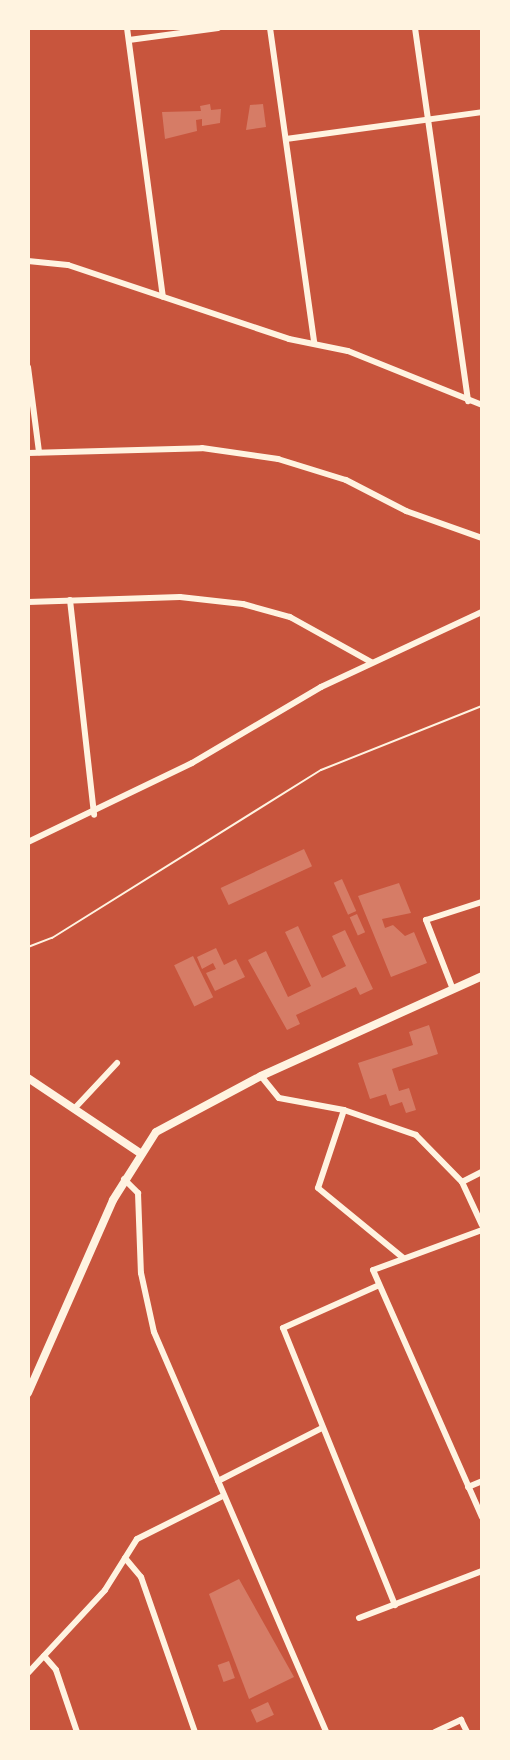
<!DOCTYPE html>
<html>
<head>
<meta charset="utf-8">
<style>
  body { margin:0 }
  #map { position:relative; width:510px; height:1760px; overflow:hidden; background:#c8553d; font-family:Quicksand,sans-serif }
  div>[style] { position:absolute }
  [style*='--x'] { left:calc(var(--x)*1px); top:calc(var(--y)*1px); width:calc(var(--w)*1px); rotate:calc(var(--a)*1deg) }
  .building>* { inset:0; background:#d67c66; transform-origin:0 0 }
  .path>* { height:2px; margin:-1px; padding:0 1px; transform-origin:1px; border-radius:1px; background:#fff3e0 }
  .minor>* { height:6px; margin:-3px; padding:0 3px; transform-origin:3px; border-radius:3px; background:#fff3e0 }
  .tertiary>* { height:8px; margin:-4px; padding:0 4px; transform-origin:4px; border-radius:4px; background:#fff3e0 }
  .secondary>* { height:8px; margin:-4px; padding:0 4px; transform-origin:4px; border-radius:4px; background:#fff3e0 }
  span { translate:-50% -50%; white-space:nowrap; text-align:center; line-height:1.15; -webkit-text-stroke:6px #fff3e0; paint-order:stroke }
  .frame { position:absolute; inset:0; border:30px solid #fff3e0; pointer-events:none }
</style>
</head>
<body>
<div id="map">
  <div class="building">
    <div style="clip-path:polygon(210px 104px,211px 110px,221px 109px,220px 123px,202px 126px,202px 119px,196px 120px,197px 131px,165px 139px,162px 112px,201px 111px,200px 106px)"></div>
    <div style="clip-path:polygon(263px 104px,266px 127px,246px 130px,250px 105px)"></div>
    <div style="left:304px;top:849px;width:19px;height:92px;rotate:65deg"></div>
    <div style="left:342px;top:879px;width:35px;height:9px;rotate:66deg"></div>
    <div style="clip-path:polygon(399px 883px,411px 913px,382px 919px,385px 928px,393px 925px,405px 936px,414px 932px,427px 963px,391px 977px,358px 896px)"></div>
    <div style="left:357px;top:914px;width:20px;height:8px;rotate:66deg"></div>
    <div style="clip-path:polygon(298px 926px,322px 978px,346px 966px,332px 936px,345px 930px,373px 989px,360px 995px,356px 987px,296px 1015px,300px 1024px,287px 1030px,248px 960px,266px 951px,288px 997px,311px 986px,285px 932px)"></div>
    <div style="clip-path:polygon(216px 948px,224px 965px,236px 959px,245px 977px,215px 991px,206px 973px,216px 969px,213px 963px,202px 969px,197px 957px)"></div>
    <div style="left:193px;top:956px;width:46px;height:21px;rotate:64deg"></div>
    <div style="clip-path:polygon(429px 1025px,438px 1054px,392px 1069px,399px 1091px,409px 1088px,416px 1110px,406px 1113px,402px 1102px,390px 1106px,386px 1094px,370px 1099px,358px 1063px,413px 1045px,409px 1032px)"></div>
    <div style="clip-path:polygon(239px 1579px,294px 1677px,249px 1699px,209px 1594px)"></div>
    <div style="left:229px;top:1661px;width:18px;height:12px;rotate:71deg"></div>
    <div style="left:268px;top:1702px;width:14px;height:19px;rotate:65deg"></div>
  </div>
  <div class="path">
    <div style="--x:28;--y:947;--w:26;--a:-21"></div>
    <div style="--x:52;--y:938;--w:317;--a:-32"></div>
    <div style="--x:321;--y:770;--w:173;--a:-21.7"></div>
  </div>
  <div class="minor">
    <div style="--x:127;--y:28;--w:271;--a:82.4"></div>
    <div style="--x:270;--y:28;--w:318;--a:82"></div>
    <div style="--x:415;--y:28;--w:377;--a:81.9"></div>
    <div style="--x:129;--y:40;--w:90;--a:-7.7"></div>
    <div style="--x:286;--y:139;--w:198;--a:-7.8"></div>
    <div style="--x:28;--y:261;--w:40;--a:5.7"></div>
    <div style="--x:68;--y:265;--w:233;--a:18.5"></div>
    <div style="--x:289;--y:339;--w:60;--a:11.5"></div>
    <div style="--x:348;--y:351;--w:144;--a:21.9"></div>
    <div style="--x:28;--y:367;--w:86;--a:82.6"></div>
    <div style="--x:28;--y:453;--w:174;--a:-1.6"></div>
    <div style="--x:202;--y:448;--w:77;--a:8.2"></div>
    <div style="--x:278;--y:459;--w:71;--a:17.2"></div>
    <div style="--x:346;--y:480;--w:68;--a:27.3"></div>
    <div style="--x:406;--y:511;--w:81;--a:19.6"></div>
    <div style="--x:70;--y:600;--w:216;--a:83.6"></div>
    <div style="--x:28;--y:602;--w:152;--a:-1.9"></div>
    <div style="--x:180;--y:597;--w:63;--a:6.3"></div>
    <div style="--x:243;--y:604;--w:49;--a:15.5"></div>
    <div style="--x:290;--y:617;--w:93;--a:29.1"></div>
    <div style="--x:28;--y:842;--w:182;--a:-25.7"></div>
    <div style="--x:192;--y:763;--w:150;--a:-30.5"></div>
    <div style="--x:321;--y:687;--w:178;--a:-25"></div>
    <div style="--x:452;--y:987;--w:72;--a:-111.2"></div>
    <div style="--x:426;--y:920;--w:59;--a:-17.8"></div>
    <div style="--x:261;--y:1076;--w:28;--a:51"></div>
    <div style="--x:279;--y:1098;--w:66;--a:10.5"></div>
    <div style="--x:344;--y:1110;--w:76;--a:19.1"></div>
    <div style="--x:416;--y:1135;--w:66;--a:45.6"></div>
    <div style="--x:462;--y:1182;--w:47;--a:65.1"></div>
    <div style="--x:74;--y:1109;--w:63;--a:-46.9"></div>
    <div style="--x:344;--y:1110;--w:82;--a:108.4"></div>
    <div style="--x:318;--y:1188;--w:109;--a:39.4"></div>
    <div style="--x:124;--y:1179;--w:20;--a:45"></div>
    <div style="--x:138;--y:1193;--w:80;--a:87.9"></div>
    <div style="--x:141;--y:1273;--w:60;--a:77.6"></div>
    <div style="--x:154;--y:1332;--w:435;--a:66.7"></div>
    <div style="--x:462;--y:1182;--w:22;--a:-27"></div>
    <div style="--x:482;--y:1230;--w:116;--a:159.8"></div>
    <div style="--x:373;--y:1270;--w:270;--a:66.2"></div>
    <div style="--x:377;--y:1286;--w:103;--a:155.9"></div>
    <div style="--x:283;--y:1328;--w:299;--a:68"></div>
    <div style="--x:218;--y:1481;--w:117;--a:-27"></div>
    <div style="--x:468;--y:1487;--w:15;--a:-23"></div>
    <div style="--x:125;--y:1558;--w:25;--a:50"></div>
    <div style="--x:141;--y:1577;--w:164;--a:70.8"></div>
    <div style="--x:359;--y:1618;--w:132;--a:-20.9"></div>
    <div style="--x:44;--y:1656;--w:18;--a:49"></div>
    <div style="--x:56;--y:1670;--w:65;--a:71.3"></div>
    <div style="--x:28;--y:1673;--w:113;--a:-47.1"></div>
    <div style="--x:105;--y:1590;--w:60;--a:-57.9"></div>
    <div style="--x:137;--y:1539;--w:94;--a:-26.6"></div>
    <div style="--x:435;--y:1732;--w:29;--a:-25"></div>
    <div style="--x:461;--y:1720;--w:13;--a:63"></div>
  </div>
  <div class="tertiary">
    <div style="--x:28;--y:1078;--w:135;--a:33.8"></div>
  </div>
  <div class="secondary">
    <div style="--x:28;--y:1393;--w:211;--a:-66.2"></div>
    <div style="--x:113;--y:1200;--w:80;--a:-57.7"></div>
    <div style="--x:156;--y:1132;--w:119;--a:-28.1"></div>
    <div style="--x:261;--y:1076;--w:243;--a:-24.3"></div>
  </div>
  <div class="frame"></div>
</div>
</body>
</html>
